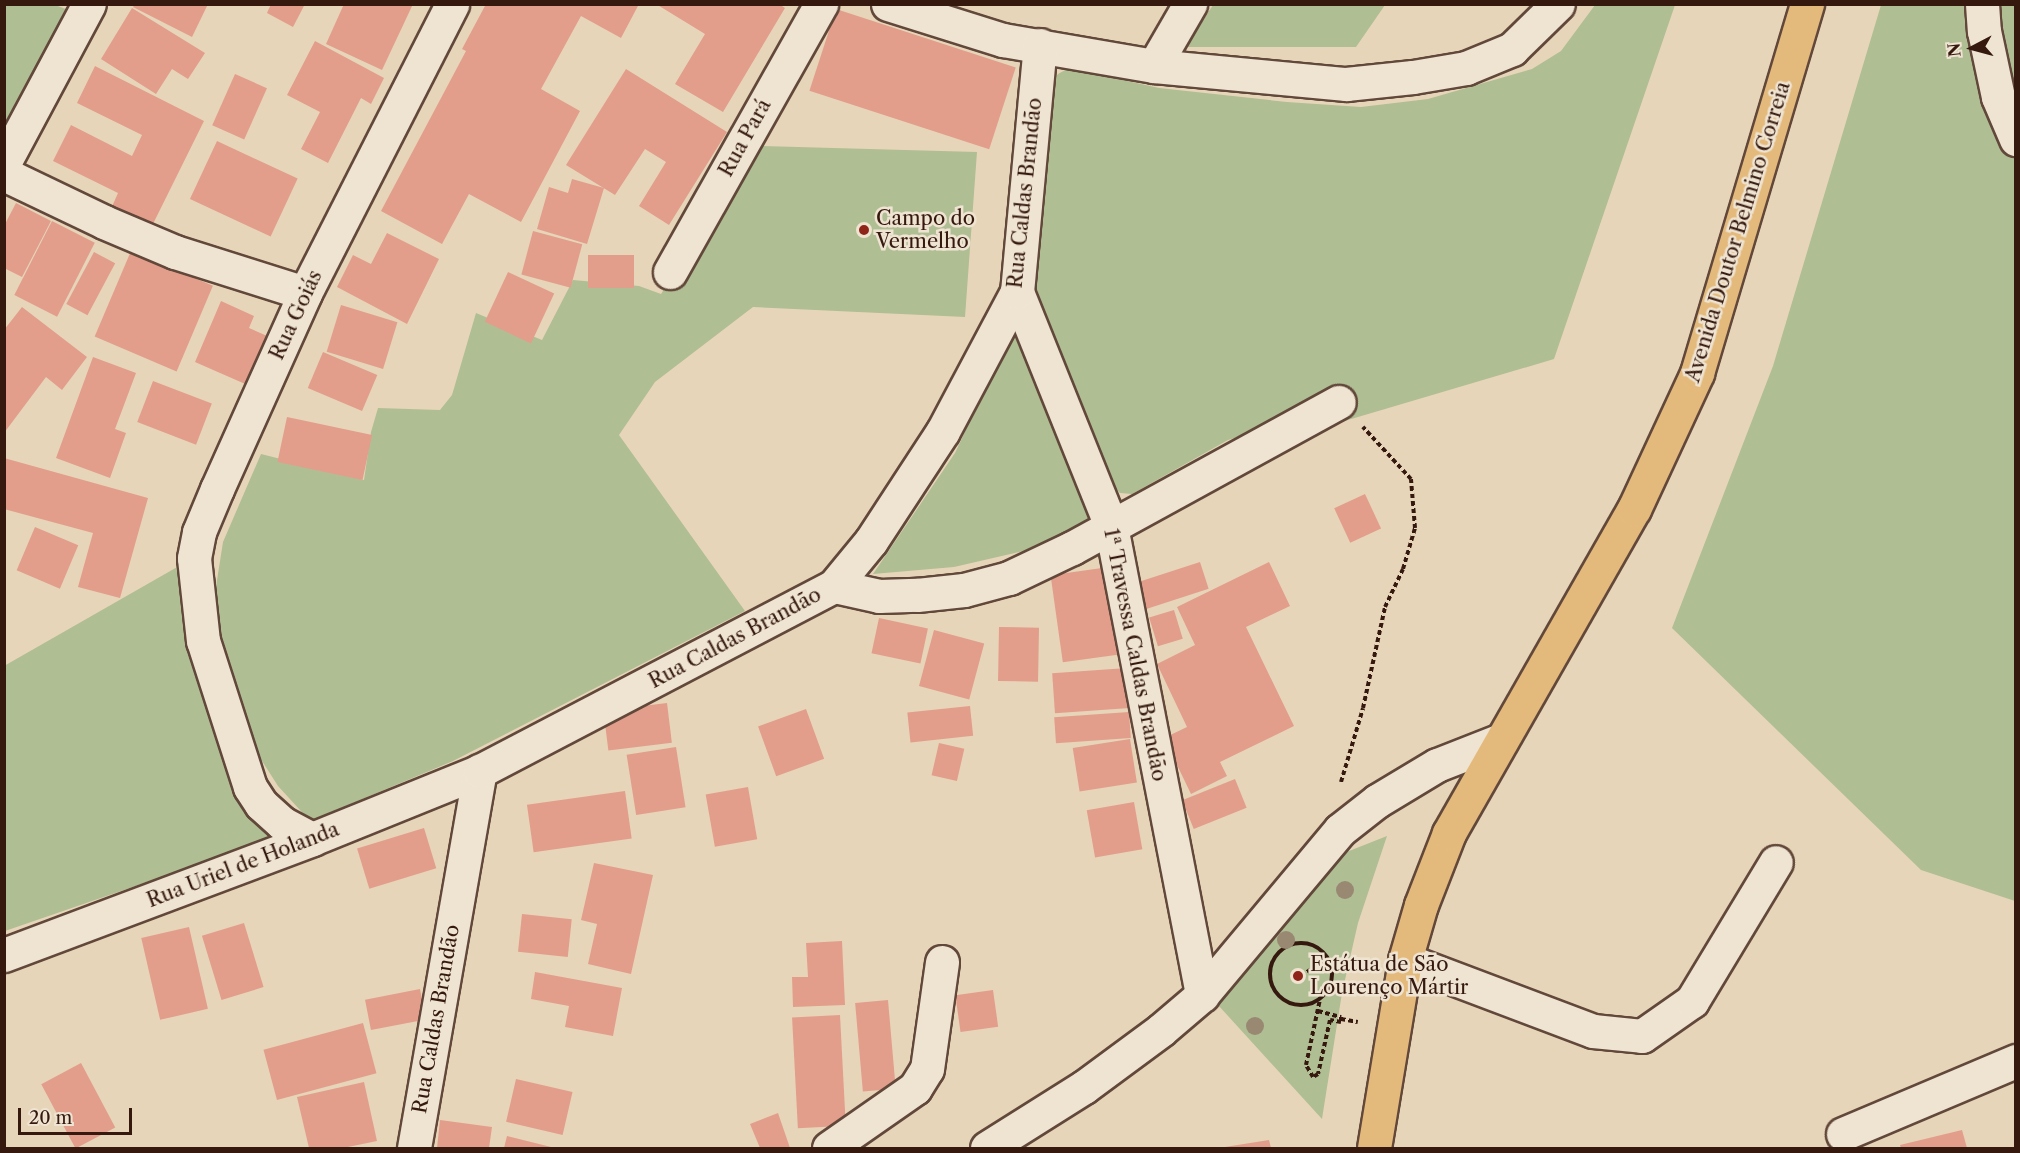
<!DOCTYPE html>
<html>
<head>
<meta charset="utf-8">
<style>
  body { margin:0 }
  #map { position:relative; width:2020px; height:1153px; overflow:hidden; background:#e7d5b9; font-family:"Libre Caslon Text",serif }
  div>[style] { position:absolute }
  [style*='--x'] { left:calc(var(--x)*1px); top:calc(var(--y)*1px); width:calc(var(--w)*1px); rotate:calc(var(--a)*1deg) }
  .green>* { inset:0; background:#b0be94 }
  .building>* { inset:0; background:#e29e8b; transform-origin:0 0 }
  .path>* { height:4px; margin-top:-2px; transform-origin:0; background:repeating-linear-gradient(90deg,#35190f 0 4.5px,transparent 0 7.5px) }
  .path>.ring { margin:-2px; padding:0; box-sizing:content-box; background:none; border:4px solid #35190f; border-radius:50% }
  .roads { filter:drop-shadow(2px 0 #62483a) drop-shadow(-2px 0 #62483a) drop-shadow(0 2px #62483a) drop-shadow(0 -2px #62483a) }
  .minor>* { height:33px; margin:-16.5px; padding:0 16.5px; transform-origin:16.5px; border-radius:16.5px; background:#efe4d2 }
  .major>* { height:33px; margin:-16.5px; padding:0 16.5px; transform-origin:16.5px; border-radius:16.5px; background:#e4ba7c }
  .trees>* { width:18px; height:18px; margin:-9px; border-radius:50%; background:#998972 }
  .dots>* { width:16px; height:16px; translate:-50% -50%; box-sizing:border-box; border:3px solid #efe4d2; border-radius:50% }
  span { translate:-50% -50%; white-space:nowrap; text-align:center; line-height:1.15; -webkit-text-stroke:5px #efe4d2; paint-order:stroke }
  .street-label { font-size:20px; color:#35190f }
  .poi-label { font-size:20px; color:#35190f }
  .left { translate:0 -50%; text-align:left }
  .frame { position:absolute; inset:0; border:6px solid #35190f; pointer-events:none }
  .north { position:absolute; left:1942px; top:18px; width:60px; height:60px; -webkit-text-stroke:4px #efe4d2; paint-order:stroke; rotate:264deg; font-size:16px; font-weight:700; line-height:24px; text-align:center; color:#35190f }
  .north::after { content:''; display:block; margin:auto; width:21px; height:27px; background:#35190f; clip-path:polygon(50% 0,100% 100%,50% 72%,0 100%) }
  .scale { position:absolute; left:18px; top:1108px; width:114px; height:27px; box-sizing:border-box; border:3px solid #35190f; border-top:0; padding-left:8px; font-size:18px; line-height:21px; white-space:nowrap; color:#35190f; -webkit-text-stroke:4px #efe4d2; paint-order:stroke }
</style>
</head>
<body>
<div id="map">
  <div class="green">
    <div style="clip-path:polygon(5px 5px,55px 5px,74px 12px,5px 149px)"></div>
    <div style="clip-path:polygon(1213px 5px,1213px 4px,1385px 5px,1356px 47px,1186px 47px)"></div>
    <div style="clip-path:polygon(1595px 5px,1675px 5px,1554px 359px,1304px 433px,1262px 429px,1228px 440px,1132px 494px,1120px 493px,1108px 481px,1027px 284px,1051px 83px,1058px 74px,1069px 68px,1159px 88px,1287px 102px,1361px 107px,1428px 99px,1532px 69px,1561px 51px)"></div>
    <div style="clip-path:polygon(1881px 5px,2015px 5px,2015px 901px,1921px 870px,1672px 628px,1773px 366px)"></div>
    <div style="clip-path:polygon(759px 146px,977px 152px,965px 317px,753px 307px,655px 382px,619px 435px,745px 611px,453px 761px,310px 821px,278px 786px,241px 728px,221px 655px,215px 593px,223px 542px,261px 454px,364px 480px,371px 432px,378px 408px,440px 410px,452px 395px,476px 313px,542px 340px,573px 280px,639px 286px,661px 294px)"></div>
    <div style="clip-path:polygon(1018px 320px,1097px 516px,1028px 550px,954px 567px,873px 574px,955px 453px)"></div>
    <div style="clip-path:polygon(179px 566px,244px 797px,262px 827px,275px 838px,5px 931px,4px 666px)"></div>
    <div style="clip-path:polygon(1387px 836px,1358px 923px,1342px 993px,1322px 1119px,1208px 994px,1344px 853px)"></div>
  </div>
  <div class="building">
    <div style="clip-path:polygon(135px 4px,208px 4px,192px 37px,133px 7px)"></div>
    <div style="clip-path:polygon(271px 4px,305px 4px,293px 27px,267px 13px)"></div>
    <div style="clip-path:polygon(344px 4px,413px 4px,382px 70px,326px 44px)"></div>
    <div style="clip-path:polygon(486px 4px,639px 4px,621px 38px,581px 16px,541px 89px,580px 111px,521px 222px,469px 194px,442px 244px,381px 211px,466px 51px,462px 49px)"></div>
    <div style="clip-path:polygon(656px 4px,779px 4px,785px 8px,723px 112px,675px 84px,705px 34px)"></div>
    <div style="clip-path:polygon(132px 8px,205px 53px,188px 79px,172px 69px,156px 94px,101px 59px)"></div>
    <div style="left:836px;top:9px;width:189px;height:86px;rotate:18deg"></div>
    <div style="clip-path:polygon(315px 41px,384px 78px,371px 104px,361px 98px,328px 163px,301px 149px,320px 112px,287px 95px)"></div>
    <div style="clip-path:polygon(95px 66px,204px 121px,149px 232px,110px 211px,118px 193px,53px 161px,71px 125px,132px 156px,142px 135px,77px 103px)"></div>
    <div style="clip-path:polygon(626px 69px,727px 132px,669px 225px,639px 206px,666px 162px,645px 149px,615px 195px,566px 165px)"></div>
    <div style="left:235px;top:74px;width:35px;height:56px;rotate:24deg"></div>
    <div style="left:217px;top:141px;width:89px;height:64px;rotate:25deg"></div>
    <div style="clip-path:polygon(572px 179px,604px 188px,587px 244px,537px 229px,549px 187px,568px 193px)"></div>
    <div style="clip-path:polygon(16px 203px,51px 221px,22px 277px,4px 268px,4px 226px)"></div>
    <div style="left:52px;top:221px;width:48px;height:83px;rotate:27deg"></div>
    <div style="left:533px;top:231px;width:51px;height:45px;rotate:15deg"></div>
    <div style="clip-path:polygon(387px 233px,439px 259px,407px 324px,337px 287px,353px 255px,371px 264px)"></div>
    <div style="left:131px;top:251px;width:89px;height:93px;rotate:23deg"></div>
    <div style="left:94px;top:252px;width:24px;height:59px;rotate:28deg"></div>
    <div style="left:588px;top:255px;width:46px;height:33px"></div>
    <div style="left:508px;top:272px;width:51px;height:55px;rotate:25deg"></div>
    <div style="clip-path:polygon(221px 301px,254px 316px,249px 328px,281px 342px,261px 391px,195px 362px)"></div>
    <div style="left:341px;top:305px;width:59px;height:49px;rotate:17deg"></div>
    <div style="clip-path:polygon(22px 307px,87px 357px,62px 390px,46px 377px,4px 433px,4px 330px)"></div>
    <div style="left:323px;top:352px;width:59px;height:39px;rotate:23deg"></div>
    <div style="clip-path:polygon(93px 357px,136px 373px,115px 429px,126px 433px,110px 478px,56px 458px)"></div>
    <div style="left:153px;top:381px;width:63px;height:44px;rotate:21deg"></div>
    <div style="left:287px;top:417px;width:87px;height:46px;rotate:12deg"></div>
    <div style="clip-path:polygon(4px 458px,148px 498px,120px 598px,78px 587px,93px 533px,4px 509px)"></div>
    <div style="left:1365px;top:494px;width:38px;height:34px;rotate:65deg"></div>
    <div style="left:35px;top:527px;width:47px;height:47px;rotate:23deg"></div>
    <div style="left:1200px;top:562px;width:28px;height:68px;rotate:72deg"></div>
    <div style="clip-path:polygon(1269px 562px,1290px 606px,1246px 627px,1294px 726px,1220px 762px,1227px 776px,1191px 794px,1164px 738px,1187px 727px,1157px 664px,1195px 645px,1177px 607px)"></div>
    <div style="left:1109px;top:567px;width:88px;height:59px;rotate:82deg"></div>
    <div style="left:1174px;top:610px;width:30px;height:26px;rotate:73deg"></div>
    <div style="left:879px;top:618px;width:50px;height:36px;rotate:12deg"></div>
    <div style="left:999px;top:627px;width:40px;height:54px;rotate:1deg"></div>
    <div style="left:934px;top:630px;width:52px;height:58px;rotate:15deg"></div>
    <div style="left:1127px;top:668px;width:40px;height:75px;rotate:86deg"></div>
    <div style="left:667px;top:703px;width:40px;height:64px;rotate:83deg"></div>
    <div style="left:970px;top:706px;width:30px;height:63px;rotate:84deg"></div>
    <div style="left:806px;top:709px;width:53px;height:51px;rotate:70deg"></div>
    <div style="left:1129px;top:712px;width:26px;height:75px;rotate:86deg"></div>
    <div style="left:1130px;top:739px;width:44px;height:58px;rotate:81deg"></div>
    <div style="left:939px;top:743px;width:26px;height:33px;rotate:13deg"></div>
    <div style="left:676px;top:747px;width:61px;height:50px;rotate:81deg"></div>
    <div style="left:1235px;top:779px;width:31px;height:57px;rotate:68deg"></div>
    <div style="left:748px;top:787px;width:53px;height:43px;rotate:80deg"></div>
    <div style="left:625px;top:791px;width:48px;height:99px;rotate:82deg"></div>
    <div style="left:1134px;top:802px;width:48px;height:48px;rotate:80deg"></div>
    <div style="left:424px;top:828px;width:42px;height:70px;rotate:73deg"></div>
    <div style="clip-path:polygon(594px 863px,653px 875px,631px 974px,588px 964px,597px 924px,581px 920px)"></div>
    <div style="left:522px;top:914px;width:50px;height:38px;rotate:6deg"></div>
    <div style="left:244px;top:923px;width:67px;height:44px;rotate:73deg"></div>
    <div style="left:189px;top:927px;width:84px;height:49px;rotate:77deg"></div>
    <div style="clip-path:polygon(842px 941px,845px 1005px,793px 1007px,792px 977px,808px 977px,806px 943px)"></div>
    <div style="clip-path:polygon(535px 972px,622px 988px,613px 1036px,565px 1027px,569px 1006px,531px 999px)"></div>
    <div style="left:420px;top:989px;width:31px;height:56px;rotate:79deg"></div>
    <div style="left:993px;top:990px;width:37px;height:38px;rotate:82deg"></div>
    <div style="left:888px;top:1000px;width:89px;height:33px;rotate:85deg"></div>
    <div style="left:840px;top:1015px;width:111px;height:48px;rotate:87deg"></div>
    <div style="left:363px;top:1023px;width:52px;height:103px;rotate:75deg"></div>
    <div style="left:81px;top:1063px;width:73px;height:45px;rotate:62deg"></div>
    <div style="left:516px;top:1079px;width:58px;height:44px;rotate:13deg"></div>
    <div style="clip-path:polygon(364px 1082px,377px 1141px,343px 1148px,309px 1148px,297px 1097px)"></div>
    <div style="clip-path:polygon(778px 1113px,790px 1148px,760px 1148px,750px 1124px)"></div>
    <div style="clip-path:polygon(440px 1120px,492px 1127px,489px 1148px,437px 1148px)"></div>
    <div style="clip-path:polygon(1962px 1130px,1967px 1148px,1901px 1148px,1900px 1145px)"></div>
    <div style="clip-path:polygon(507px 1136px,555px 1148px,504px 1148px)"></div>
    <div style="clip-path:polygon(1269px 1140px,1271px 1148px,1225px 1148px,1225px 1147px)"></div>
  </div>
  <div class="path">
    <div style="--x:1341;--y:782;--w:77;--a:-73.4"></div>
    <div style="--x:1363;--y:708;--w:103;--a:-77.7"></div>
    <div style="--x:1385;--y:607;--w:42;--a:-64.7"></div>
    <div style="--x:1403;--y:569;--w:43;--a:-73.7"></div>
    <div style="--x:1415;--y:528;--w:49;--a:-94.7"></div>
    <div style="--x:1411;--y:479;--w:71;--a:-132.7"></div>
    <div class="ring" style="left:1270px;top:943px;width:58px;height:58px"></div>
    <div style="--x:1307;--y:972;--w:25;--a:-37"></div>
    <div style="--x:1318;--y:1011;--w:24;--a:15"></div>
    <div style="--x:1341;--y:1017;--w:5;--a:90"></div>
    <div style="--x:1341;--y:1022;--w:11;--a:-170"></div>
    <div style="--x:1330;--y:1020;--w:55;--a:102.5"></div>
    <div style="--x:1318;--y:1074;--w:6;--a:149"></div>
    <div style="--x:1313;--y:1077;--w:14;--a:-120"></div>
    <div style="--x:1306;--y:1065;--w:67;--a:-78"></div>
    <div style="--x:1341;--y:1019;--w:17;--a:10"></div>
  </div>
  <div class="roads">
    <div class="minor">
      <div style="--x:888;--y:4;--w:121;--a:17.4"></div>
      <div style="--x:1003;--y:40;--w:153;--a:9.8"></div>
      <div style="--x:1154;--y:66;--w:193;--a:5.4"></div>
      <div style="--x:1346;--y:84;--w:67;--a:-6"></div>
      <div style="--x:1413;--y:77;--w:54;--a:-9.6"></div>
      <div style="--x:1466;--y:68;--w:50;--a:-22.4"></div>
      <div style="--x:1512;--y:49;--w:64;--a:-44.4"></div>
      <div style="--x:1982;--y:4;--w:27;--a:86"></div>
      <div style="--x:1984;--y:31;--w:67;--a:78"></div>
      <div style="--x:1998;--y:97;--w:46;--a:66.8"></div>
      <div style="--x:1154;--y:66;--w:72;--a:-59.9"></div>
      <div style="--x:4;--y:163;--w:180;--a:-61.9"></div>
      <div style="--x:4;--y:174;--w:111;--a:25.6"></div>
      <div style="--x:104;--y:222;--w:77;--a:22.9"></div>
      <div style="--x:175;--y:252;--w:136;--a:17.5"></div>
      <div style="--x:670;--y:272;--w:308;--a:-60.6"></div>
      <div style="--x:1017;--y:292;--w:252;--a:68.1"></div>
      <div style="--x:1111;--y:526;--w:478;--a:79"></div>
      <div style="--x:834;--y:586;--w:46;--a:12.5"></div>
      <div style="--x:879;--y:596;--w:38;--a:-2"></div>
      <div style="--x:917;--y:595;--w:47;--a:-6.1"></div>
      <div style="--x:964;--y:590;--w:47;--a:-14.9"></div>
      <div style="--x:1009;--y:578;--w:70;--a:-25.5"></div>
      <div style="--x:1072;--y:548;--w:304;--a:-28.7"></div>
      <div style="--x:312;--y:839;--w:34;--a:-152"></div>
      <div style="--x:282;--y:823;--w:28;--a:-138"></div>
      <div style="--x:261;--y:804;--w:20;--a:-123"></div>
      <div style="--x:250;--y:787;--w:153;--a:-107.8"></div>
      <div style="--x:203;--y:641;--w:83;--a:-96.2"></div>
      <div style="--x:194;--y:558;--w:26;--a:-79"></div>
      <div style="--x:199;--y:532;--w:47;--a:-67.3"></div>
      <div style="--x:217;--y:489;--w:215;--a:-65.8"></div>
      <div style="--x:305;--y:293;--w:324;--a:-63"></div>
      <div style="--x:4;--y:955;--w:329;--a:-20.6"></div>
      <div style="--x:312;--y:839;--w:181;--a:-22"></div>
      <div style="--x:1405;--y:960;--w:201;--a:20.7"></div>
      <div style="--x:1593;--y:1031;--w:49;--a:5.8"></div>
      <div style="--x:1642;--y:1036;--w:61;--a:-35"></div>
      <div style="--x:1692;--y:1001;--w:162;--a:-58.9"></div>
      <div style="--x:1843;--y:1134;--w:188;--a:-22.9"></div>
      <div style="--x:414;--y:1148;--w:383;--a:-80.1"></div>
      <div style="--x:480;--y:771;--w:399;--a:-27.6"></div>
      <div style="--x:834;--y:586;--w:58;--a:-50.6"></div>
      <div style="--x:871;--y:541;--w:131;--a:-56.8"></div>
      <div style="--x:943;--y:431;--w:157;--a:-62"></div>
      <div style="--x:1017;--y:292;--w:248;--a:-84.7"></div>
      <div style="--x:829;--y:1148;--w:105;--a:-34.9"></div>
      <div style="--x:915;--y:1088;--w:22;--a:-58"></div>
      <div style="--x:927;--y:1069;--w:108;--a:-82"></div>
      <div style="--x:987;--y:1148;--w:115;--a:-32.2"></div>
      <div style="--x:1084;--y:1087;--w:96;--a:-36.5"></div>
      <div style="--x:1161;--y:1030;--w:54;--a:-40.5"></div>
      <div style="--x:1202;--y:995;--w:215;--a:-50.1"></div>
      <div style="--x:1340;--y:830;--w:47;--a:-38.1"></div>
      <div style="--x:1377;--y:801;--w:70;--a:-31"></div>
      <div style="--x:1437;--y:765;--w:69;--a:-21.3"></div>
    </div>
    <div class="major">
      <div style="--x:1374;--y:1148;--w:191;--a:-80.6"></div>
      <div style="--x:1405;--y:960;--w:57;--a:-73.8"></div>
      <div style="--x:1421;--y:905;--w:77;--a:-68.7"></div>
      <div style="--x:1449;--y:833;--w:373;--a:-60.3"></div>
      <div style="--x:1634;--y:509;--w:150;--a:-65.1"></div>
      <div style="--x:1697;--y:373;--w:385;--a:-73.4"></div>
    </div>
  </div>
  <div class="trees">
    <div style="left:1345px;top:890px"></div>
    <div style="left:1286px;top:940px"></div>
    <div style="left:1255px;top:1026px"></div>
  </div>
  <div class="dots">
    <div style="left:864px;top:230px;background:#8f2418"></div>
    <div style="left:1298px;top:976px;background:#8f2418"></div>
  </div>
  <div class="street-label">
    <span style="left:745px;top:138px;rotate:-61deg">Rua Pará</span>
    <span style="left:1025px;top:193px;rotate:-84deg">Rua Caldas Brandão</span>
    <span style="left:1738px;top:232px;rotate:-73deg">Avenida Doutor Belmino Correia</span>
    <span style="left:296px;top:315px;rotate:-65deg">Rua Goiás</span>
    <span style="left:735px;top:638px;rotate:-28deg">Rua Caldas Brandão</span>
    <span style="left:1135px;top:655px;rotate:79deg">1ª Travessa Caldas Brandão</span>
    <span style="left:243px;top:865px;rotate:-21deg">Rua Uriel de Holanda</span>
    <span style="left:436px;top:1019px;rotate:-80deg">Rua Caldas Brandão</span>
  </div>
  <div class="poi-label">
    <span class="left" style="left:876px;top:230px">Campo do<br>Vermelho</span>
    <span class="left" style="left:1310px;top:976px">Estátua de São<br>Lourenço Mártir</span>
  </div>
  <div class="frame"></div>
  <div class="north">N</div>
  <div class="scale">20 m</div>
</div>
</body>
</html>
